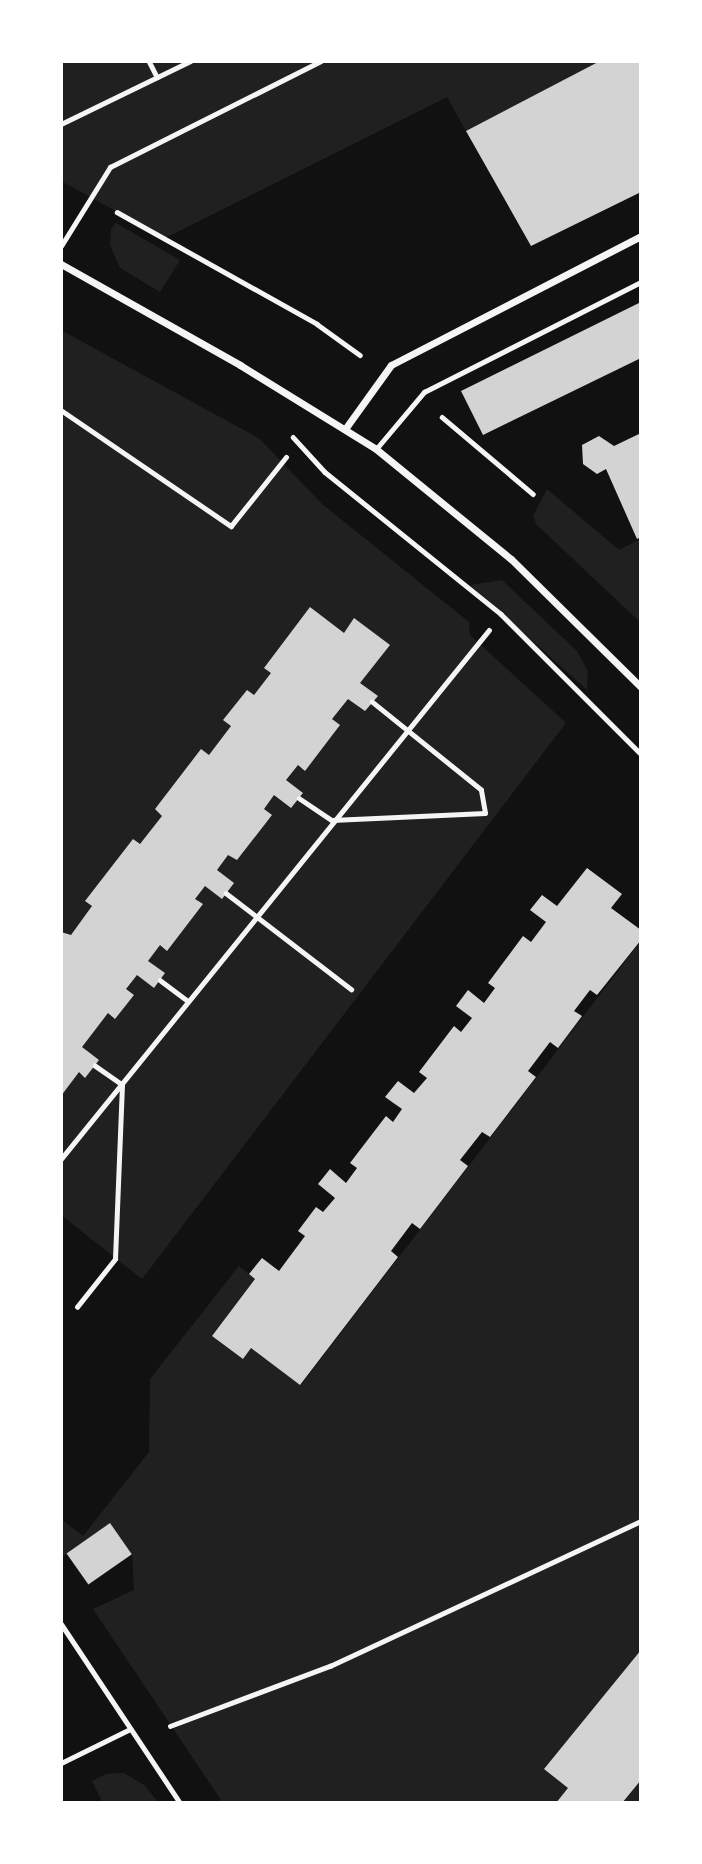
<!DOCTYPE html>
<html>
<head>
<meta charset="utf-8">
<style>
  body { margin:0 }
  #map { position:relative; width:702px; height:1864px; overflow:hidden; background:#111; font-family:Quicksand,sans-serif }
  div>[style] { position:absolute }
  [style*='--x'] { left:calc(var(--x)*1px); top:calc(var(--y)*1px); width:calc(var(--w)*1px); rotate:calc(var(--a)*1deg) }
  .green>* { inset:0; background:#202020 }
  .building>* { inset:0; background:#d3d3d3; transform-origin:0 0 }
  .path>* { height:4.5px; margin:-2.25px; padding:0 2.25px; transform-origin:2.25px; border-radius:2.25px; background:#f5f5f5 }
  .service>* { height:5px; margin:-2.5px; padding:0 2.5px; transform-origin:2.5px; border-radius:2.5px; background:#f5f5f5 }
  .minor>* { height:7px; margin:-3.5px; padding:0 3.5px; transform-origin:3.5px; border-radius:3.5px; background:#f5f5f5 }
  span { translate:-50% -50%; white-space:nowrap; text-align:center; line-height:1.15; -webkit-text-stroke:5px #fff; paint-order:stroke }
  .frame { position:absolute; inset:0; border:63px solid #fff; pointer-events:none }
</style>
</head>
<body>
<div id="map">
  <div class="green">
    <div style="clip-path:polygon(61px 61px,600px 61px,466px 131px,447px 97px,165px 238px,61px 181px)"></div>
    <div style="clip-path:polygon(116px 223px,180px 260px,160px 292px,120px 268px,110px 245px,111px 229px)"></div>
    <div style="clip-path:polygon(61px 330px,260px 439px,322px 504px,469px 622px,470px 635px,566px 723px,142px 1279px,61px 1215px)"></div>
    <div style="clip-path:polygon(547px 489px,619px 550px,641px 539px,641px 623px,536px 524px,533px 516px)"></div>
    <div style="clip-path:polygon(502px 580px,577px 651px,588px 671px,587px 690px,470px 585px)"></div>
    <div style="clip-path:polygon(641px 941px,641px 1803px,223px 1803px,93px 1609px,134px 1590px,132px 1554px,110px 1524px,61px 1558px,61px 1519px,83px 1536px,149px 1452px,150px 1379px,239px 1266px,255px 1279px,212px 1336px,243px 1359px,251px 1348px,301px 1385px)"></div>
    <div style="clip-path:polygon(124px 1773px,144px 1785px,159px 1803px,103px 1803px,92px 1781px,106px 1774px)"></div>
  </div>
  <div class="building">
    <div style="clip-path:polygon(600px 61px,641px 61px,641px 192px,531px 246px,466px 131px)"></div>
    <div style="clip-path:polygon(641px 302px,641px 358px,483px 435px,461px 391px)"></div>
    <div style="clip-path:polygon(641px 433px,641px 537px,637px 539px,606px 469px,597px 474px,583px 464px,582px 445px,599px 436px,614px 446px)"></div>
    <div style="clip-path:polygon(310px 607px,344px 633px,354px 618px,390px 645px,360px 683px,378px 696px,365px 711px,348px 699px,332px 719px,340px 725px,305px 771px,298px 765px,286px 780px,303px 793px,291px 808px,274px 795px,264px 809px,272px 815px,237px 860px,228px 855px,217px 870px,234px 883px,222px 899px,205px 886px,195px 899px,203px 904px,167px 951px,160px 945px,148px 961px,165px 973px,154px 988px,137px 975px,126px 989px,134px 995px,115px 1019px,108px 1013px,82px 1047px,99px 1060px,85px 1078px,79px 1072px,61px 1096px,61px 932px,71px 935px,92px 906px,85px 901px,133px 839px,140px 844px,162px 816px,155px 809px,201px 749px,209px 755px,231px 726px,223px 720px,247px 690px,254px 695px,271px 673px,264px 668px)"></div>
    <div style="clip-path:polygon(587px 868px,622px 894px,611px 908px,641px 930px,641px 940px,597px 995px,590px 990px,574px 1011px,582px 1016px,558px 1048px,550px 1042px,528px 1071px,536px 1077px,490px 1137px,482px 1132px,460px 1160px,468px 1166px,420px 1229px,412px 1223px,391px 1251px,398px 1257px,300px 1385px,251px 1348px,243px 1359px,212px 1336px,255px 1279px,249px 1274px,262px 1258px,279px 1271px,305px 1236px,298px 1231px,316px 1207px,323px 1212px,335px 1198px,318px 1184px,330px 1169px,346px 1183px,357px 1168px,350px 1163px,386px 1116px,393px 1122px,402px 1109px,385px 1097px,398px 1081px,414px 1093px,427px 1078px,419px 1072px,454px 1026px,461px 1032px,472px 1018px,456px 1006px,468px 990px,484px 1003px,495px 988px,488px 983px,523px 936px,531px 942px,546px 922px,530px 910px,542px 895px,557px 906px)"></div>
    <div style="left:110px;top:1523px;width:38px;height:53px;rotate:55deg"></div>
    <div style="clip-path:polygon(641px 1650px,641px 1780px,622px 1803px,556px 1803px,568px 1788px,544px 1769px)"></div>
  </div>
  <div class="path">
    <div style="--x:149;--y:61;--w:18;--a:63"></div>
    <div style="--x:61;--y:124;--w:144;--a:-25.9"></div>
    <div style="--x:117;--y:212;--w:229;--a:29.2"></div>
    <div style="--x:317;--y:324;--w:53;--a:35.8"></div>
    <div style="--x:61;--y:410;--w:206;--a:34.3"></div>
    <div style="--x:231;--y:526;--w:88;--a:-51.4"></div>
    <div style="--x:442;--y:417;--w:119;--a:40.2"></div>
    <div style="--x:293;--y:437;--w:47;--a:47.6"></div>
    <div style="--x:325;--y:472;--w:226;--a:38.9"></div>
    <div style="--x:501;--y:614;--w:198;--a:45"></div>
    <div style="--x:299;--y:798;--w:40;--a:34"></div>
    <div style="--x:332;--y:820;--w:153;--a:-2.6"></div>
    <div style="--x:485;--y:813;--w:23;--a:-100"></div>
    <div style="--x:481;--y:790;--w:140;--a:-141.1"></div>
    <div style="--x:226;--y:893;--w:158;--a:37.5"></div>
    <div style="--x:160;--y:980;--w:35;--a:37"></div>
    <div style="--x:61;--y:1159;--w:680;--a:-51.02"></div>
    <div style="--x:77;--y:1307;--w:61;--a:-51.6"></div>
    <div style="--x:115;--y:1259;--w:174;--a:-87.7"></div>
    <div style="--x:122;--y:1085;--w:33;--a:-145"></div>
    <div style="--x:170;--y:1726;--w:171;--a:-20.6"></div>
    <div style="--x:330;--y:1666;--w:343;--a:-25"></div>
  </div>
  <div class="service">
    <div style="--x:61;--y:246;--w:93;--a:-58.2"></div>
    <div style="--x:110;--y:167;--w:236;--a:-26.7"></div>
    <div style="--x:376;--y:449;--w:75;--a:-49.9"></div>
    <div style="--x:424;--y:392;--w:243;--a:-26.9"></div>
    <div style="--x:61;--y:1624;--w:215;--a:56.4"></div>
    <div style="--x:61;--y:1763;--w:77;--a:-26.2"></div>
  </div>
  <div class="minor">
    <div style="--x:61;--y:264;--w:206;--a:29.4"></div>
    <div style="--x:240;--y:365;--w:160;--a:31.7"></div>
    <div style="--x:376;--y:449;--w:174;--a:39.2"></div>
    <div style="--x:511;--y:559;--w:182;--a:44.6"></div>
    <div style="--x:345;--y:429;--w:79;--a:-54.3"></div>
    <div style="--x:391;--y:365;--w:281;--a:-27.3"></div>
  </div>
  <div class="frame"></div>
</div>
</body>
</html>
